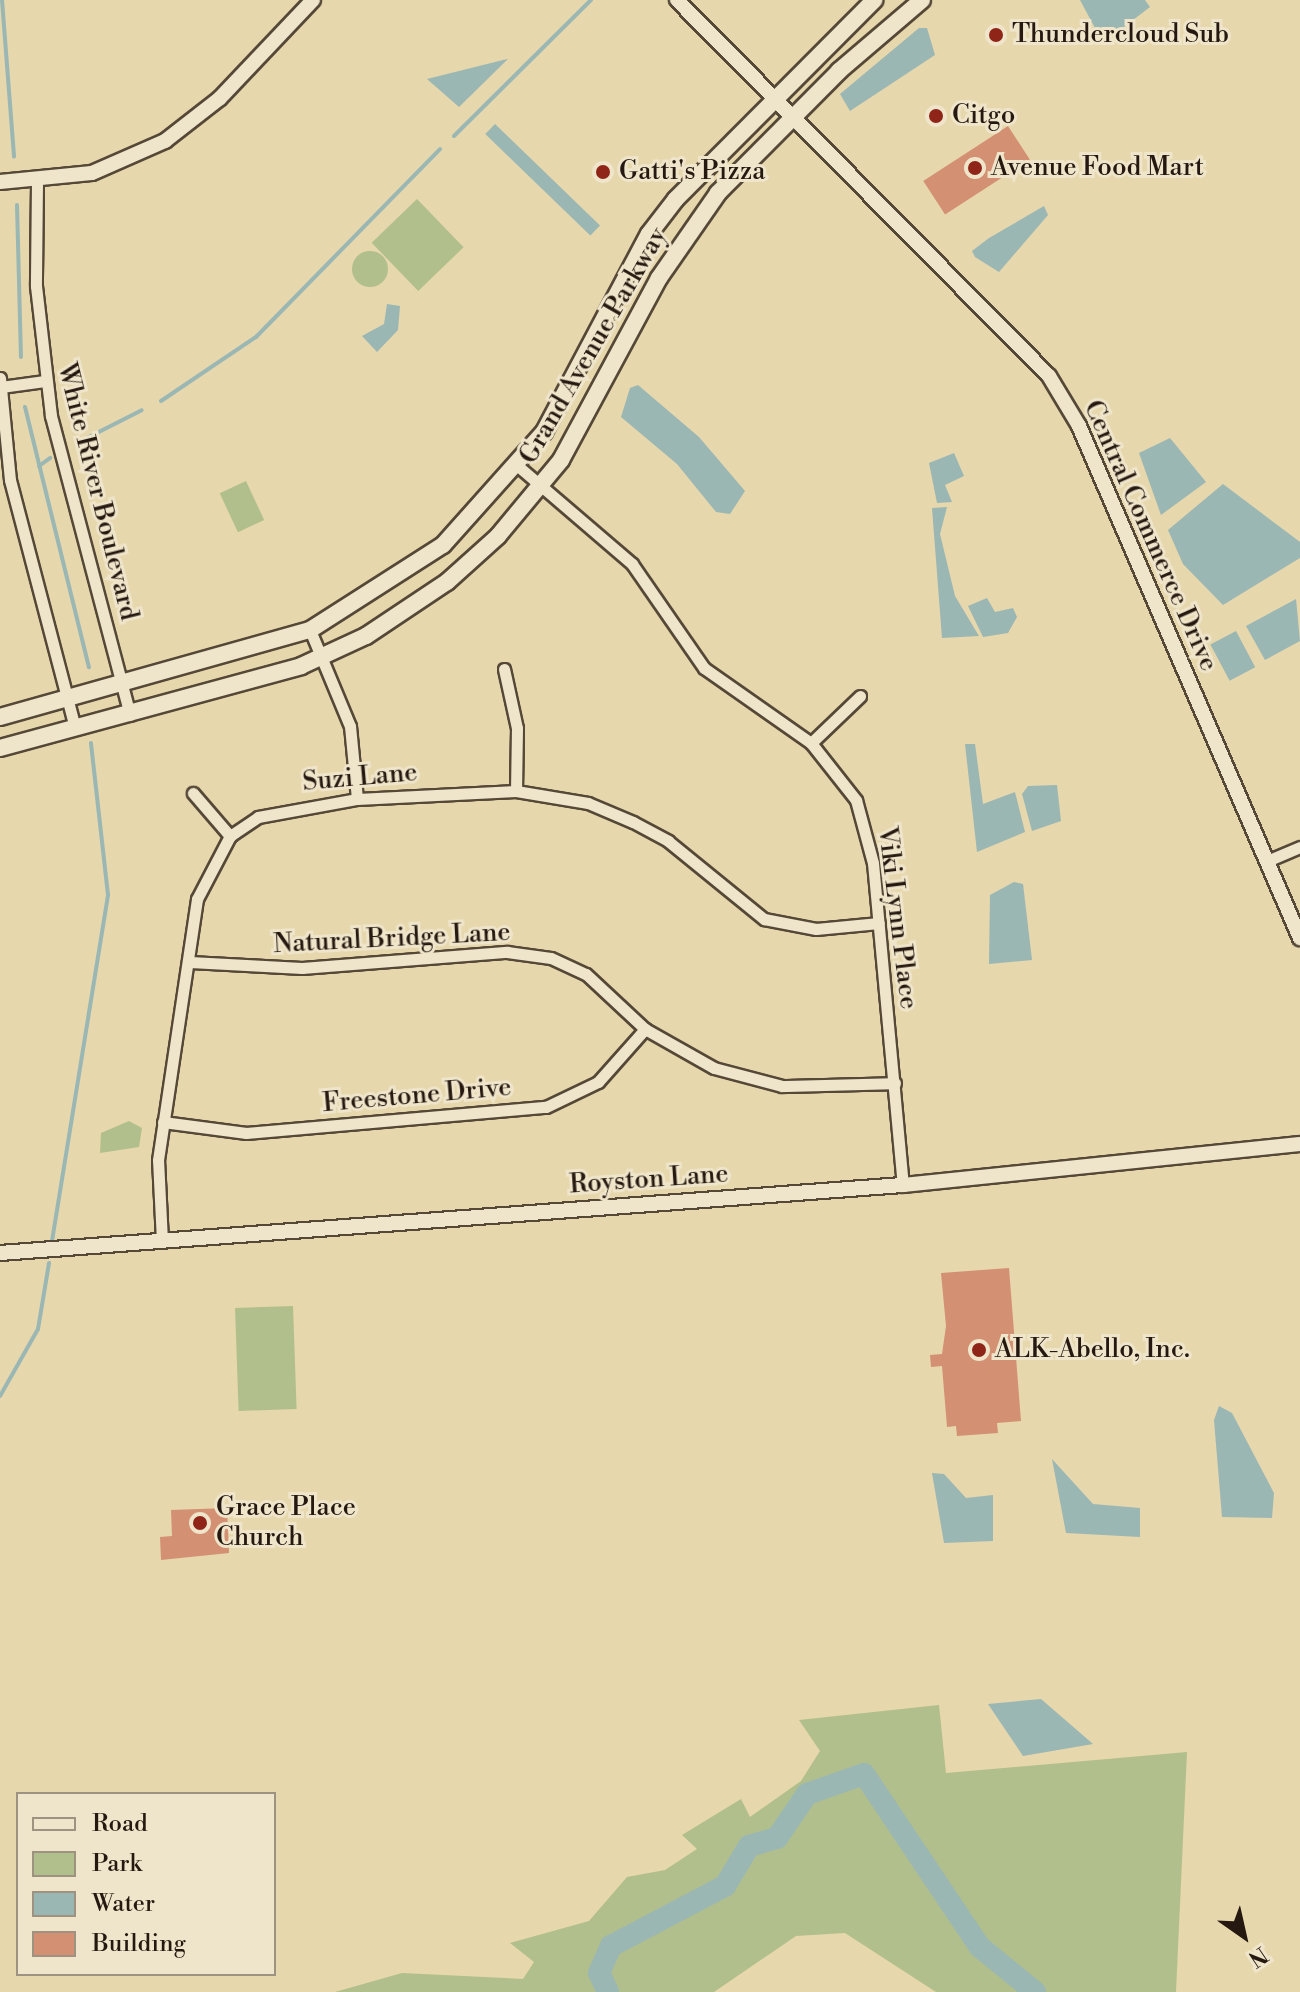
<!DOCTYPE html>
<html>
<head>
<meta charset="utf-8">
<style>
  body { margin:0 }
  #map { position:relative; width:1300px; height:1992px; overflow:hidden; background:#e6d7ad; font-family:"Libre Bodoni",serif }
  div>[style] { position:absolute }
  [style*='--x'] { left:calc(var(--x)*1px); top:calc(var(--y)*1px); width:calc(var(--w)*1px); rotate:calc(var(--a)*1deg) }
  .green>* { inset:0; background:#b1bf8d; transform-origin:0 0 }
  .round { border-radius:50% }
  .water>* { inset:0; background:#9ab7b4; transform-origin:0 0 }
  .stream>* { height:4px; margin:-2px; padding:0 2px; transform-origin:2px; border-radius:2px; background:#9ab7b4 }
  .river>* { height:22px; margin:-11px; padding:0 11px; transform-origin:11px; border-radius:11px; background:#9ab7b4 }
  .building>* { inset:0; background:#d39072; transform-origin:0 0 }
  .roads { filter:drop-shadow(2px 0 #554837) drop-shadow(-2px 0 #554837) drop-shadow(0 2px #554837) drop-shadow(0 -2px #554837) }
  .minor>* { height:11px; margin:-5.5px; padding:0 5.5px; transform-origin:5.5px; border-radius:5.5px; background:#efe5ca }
  .tertiary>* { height:14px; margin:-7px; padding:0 7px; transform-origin:7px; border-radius:7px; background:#efe5ca }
  .secondary>* { height:16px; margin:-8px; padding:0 8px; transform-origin:8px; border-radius:8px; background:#efe5ca }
  .dots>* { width:22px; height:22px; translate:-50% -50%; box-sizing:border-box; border:4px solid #efe5ca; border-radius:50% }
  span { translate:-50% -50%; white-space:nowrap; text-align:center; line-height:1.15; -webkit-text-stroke:6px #efe5ca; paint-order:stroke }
  .poi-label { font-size:26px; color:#251810 }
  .left { translate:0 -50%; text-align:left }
  .street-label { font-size:26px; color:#251810 }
  .legend { position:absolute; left:16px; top:1792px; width:260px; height:184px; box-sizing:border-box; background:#efe5ca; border:2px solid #9e9380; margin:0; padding:10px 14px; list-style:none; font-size:24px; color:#251810 }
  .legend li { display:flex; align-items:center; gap:16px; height:40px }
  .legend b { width:40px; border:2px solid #9e9380 }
  .north { position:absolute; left:1204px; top:1896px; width:80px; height:80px; -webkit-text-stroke:6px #efe5ca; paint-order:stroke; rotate:146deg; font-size:22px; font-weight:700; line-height:32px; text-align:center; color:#251810 }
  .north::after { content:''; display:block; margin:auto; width:28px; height:36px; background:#251810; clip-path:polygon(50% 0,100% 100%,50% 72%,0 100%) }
</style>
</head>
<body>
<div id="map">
  <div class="green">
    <div style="left:417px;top:199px;width:67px;height:63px;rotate:46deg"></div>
    <div class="round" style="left:352px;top:251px;width:36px;height:36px"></div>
    <div style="left:246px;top:481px;width:43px;height:29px;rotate:65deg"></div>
    <div style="clip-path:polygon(129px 1121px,142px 1128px,139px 1147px,100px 1153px,101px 1133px)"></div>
    <div style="left:293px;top:1306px;width:103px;height:58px;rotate:88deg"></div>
    <div style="clip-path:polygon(939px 1705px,946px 1773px,1187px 1752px,1176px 1992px,936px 1992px,845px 1933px,796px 1936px,714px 1992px,335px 1992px,402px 1973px,523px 1979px,534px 1962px,510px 1943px,589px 1921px,627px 1877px,665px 1870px,697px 1849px,682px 1835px,741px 1799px,750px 1817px,801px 1781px,820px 1751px,799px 1720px)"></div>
  </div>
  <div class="water">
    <div style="clip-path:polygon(1080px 0,1145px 0,1150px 7px,1103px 43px)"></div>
    <div style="clip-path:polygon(919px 28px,927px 28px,935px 55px,850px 111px,840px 94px)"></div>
    <div style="clip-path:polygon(508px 59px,459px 107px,427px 79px,503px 60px)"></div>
    <div style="left:495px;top:124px;width:146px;height:14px;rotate:44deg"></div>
    <div style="clip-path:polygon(1044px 206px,1048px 215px,999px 272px,975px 257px,972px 251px,989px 238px)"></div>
    <div style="clip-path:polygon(387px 304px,400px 306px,398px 330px,377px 352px,362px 336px,384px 324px)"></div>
    <div style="clip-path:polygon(638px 385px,699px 437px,745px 491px,730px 514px,716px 512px,677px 464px,621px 417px,630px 388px)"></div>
    <div style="clip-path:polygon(1170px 438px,1206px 482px,1161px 515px,1139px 453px)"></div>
    <div style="clip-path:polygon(954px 453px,964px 476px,945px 485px,952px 502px,937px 503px,929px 463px)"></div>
    <div style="clip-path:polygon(1223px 484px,1300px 542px,1300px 558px,1223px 605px,1183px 564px,1168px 530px)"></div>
    <div style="clip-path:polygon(947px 507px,940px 534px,955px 596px,979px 636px,942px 638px,932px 508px)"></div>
    <div style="clip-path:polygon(987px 598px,995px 612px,1013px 608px,1017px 617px,1008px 633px,983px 637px,968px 606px)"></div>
    <div style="clip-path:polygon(1296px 599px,1300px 641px,1265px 660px,1246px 626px)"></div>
    <div style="left:1236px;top:631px;width:41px;height:29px;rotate:62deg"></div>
    <div style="clip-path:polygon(965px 744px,975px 744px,983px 804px,1015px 792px,1025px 832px,977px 852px)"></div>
    <div style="clip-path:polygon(1057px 785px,1061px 821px,1032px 831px,1022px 794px,1028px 786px)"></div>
    <div style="clip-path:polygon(1014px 882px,1023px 884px,1032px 960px,989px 964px,990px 895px)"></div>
    <div style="clip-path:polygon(1219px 1406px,1232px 1413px,1274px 1493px,1272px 1518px,1222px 1517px,1214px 1420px)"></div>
    <div style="clip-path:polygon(1052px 1459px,1093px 1504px,1140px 1508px,1140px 1537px,1066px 1533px)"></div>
    <div style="clip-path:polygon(932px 1473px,944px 1474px,966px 1498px,993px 1495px,993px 1541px,944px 1543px)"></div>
    <div style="clip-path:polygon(1041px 1699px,1093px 1744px,1023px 1756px,988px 1704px)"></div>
  </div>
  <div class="stream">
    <div style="--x:2;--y:0;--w:157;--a:85.6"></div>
    <div style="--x:454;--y:136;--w:193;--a:-44.8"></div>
    <div style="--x:17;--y:205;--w:152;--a:88.5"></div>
    <div style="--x:161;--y:401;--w:115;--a:-34"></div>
    <div style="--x:256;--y:337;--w:263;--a:-45.6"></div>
    <div style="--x:25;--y:407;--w:268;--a:76.2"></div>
    <div style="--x:81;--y:441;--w:68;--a:-26.9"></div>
    <div style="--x:39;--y:466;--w:14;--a:-36"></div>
    <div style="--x:52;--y:1241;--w:351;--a:-80.8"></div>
    <div style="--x:108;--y:895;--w:153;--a:-96.4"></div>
    <div style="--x:0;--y:1396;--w:77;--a:-60.4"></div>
    <div style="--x:38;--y:1329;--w:67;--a:-80.5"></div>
  </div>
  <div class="river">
    <div style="--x:608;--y:1992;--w:21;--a:-115"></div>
    <div style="--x:599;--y:1973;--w:30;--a:-66"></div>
    <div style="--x:611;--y:1946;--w:129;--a:-27.8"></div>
    <div style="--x:725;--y:1886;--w:47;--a:-59"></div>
    <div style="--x:749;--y:1846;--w:29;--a:-16"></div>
    <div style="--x:777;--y:1838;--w:53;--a:-55.7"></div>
    <div style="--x:807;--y:1794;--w:60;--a:-19.3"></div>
    <div style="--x:864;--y:1774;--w:208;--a:56.2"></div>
    <div style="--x:980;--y:1947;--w:71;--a:39.3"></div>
  </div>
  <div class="building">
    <div style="left:1008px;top:126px;width:40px;height:101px;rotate:57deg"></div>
    <div style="clip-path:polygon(1009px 1268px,1021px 1421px,997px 1423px,998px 1433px,957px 1436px,956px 1426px,947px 1427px,942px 1366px,931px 1367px,930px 1355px,942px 1354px,946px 1326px,941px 1273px)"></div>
    <div style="clip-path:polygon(227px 1508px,229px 1553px,161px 1560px,160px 1537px,172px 1536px,171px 1510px)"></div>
  </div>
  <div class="roads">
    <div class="minor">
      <div style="--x:37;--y:182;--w:104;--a:90.6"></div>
      <div style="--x:36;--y:286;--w:131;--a:83.4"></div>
      <div style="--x:51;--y:416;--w:309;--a:75.2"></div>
      <div style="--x:0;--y:378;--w:102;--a:84.4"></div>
      <div style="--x:10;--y:480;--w:256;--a:75.3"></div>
      <div style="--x:1;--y:387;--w:44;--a:-7.8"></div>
      <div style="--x:519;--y:467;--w:149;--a:40.6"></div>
      <div style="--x:632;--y:564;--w:126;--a:55.3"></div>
      <div style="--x:704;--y:668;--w:131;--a:35"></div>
      <div style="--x:811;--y:743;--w:73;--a:51.7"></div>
      <div style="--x:856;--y:800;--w:65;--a:74.9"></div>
      <div style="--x:873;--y:863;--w:323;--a:84.7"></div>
      <div style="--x:310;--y:630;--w:104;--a:67.4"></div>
      <div style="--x:350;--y:726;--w:73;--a:84.5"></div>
      <div style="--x:504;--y:669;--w:60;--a:77.6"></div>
      <div style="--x:517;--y:728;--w:63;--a:90.9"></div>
      <div style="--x:811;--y:743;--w:68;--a:-43.8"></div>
      <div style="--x:193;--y:793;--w:57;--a:49.3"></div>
      <div style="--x:1267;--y:861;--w:36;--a:-23"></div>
      <div style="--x:190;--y:962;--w:112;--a:3.1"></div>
      <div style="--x:302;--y:968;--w:206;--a:-4.5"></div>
      <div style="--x:507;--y:952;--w:44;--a:7.8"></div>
      <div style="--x:551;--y:958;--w:38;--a:25"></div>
      <div style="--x:586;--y:974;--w:81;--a:43"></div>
      <div style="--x:645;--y:1029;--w:79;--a:29.5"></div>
      <div style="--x:714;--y:1068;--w:70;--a:14.8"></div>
      <div style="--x:782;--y:1086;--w:113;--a:-1.5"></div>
      <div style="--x:163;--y:1122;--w:84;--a:7.5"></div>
      <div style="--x:246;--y:1133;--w:301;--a:-5"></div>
      <div style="--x:546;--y:1107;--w:58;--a:-25.7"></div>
      <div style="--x:598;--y:1082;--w:71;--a:-48.4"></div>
      <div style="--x:162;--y:1241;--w:81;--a:-92.8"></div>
      <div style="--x:158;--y:1160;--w:264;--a:-81.5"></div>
      <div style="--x:197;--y:899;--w:71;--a:-62.4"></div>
      <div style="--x:230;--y:836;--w:34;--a:-34"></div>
      <div style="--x:258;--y:817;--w:101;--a:-10.3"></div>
      <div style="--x:357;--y:799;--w:159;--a:-2.9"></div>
      <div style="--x:516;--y:791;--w:73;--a:9.5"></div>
      <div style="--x:588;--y:803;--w:49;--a:22.9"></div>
      <div style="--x:633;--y:822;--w:40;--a:28"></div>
      <div style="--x:668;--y:841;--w:124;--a:39.1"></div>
      <div style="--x:764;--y:919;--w:53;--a:10.9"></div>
      <div style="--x:816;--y:929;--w:63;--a:-5.4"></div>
    </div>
    <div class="tertiary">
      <div style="--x:677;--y:0;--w:529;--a:45.31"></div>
      <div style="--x:1049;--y:376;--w:58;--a:59"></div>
      <div style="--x:1079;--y:426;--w:558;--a:66.65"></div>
      <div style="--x:0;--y:182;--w:92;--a:-5.6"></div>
      <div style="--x:92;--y:173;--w:80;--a:-23.7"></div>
      <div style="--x:165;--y:141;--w:70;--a:-38"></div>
      <div style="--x:220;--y:98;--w:135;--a:-46.5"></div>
      <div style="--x:0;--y:1253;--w:906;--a:-4.31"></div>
      <div style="--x:903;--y:1185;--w:399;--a:-5.9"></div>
    </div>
    <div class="secondary">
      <div style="--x:0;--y:717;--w:322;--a:-15.7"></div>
      <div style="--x:310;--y:630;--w:158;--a:-32.6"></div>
      <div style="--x:443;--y:545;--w:152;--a:-48.2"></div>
      <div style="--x:544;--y:432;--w:224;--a:-62.1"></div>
      <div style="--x:649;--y:234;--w:44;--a:-52.4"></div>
      <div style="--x:676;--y:199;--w:281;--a:-45.1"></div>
      <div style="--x:0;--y:748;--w:312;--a:-15.2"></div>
      <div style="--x:301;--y:666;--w:72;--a:-24.8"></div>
      <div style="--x:366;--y:636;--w:97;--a:-33.7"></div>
      <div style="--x:447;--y:582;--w:69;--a:-42"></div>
      <div style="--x:498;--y:536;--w:99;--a:-50.3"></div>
      <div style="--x:561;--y:460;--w:207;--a:-61.7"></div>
      <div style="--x:659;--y:278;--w:103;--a:-55.2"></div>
      <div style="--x:718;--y:193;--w:172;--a:-45.2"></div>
      <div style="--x:839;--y:71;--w:109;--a:-40.5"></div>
    </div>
  </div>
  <div class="dots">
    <div style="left:996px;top:35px;background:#8f2418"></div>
    <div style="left:936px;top:116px;background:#8f2418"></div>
    <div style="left:975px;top:168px;background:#8f2418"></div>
    <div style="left:603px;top:172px;background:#8f2418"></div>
    <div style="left:979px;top:1350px;background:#8f2418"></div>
    <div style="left:200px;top:1523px;background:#8f2418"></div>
  </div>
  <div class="poi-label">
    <span class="left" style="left:1012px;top:35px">Thundercloud Sub</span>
    <span class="left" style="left:952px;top:116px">Citgo</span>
    <span class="left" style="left:991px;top:168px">Avenue Food Mart</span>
    <span class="left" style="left:619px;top:172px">Gatti's Pizza</span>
    <span class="left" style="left:995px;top:1350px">ALK-Abello, Inc.</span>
    <span class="left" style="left:216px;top:1523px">Grace Place<br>Church</span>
  </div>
  <div class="street-label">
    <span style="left:594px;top:346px;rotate:-60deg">Grand Avenue Parkway</span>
    <span style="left:97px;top:492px;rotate:76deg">White River Boulevard</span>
    <span style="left:1150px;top:536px;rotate:66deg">Central Commerce Drive</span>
    <span style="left:360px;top:778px;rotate:-5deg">Suzi Lane</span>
    <span style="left:897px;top:918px;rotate:83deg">Viki Lynn Place</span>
    <span style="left:392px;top:939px;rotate:-3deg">Natural Bridge Lane</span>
    <span style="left:417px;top:1096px;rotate:-5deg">Freestone Drive</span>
    <span style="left:649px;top:1180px;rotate:-4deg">Royston Lane</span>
  </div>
  <ul class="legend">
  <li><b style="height:10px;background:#efe5ca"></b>Road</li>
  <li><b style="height:22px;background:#b1bf8d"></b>Park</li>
  <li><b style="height:22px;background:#9ab7b4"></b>Water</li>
  <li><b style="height:22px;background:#d39072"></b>Building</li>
  </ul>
  <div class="north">N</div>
</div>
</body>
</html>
